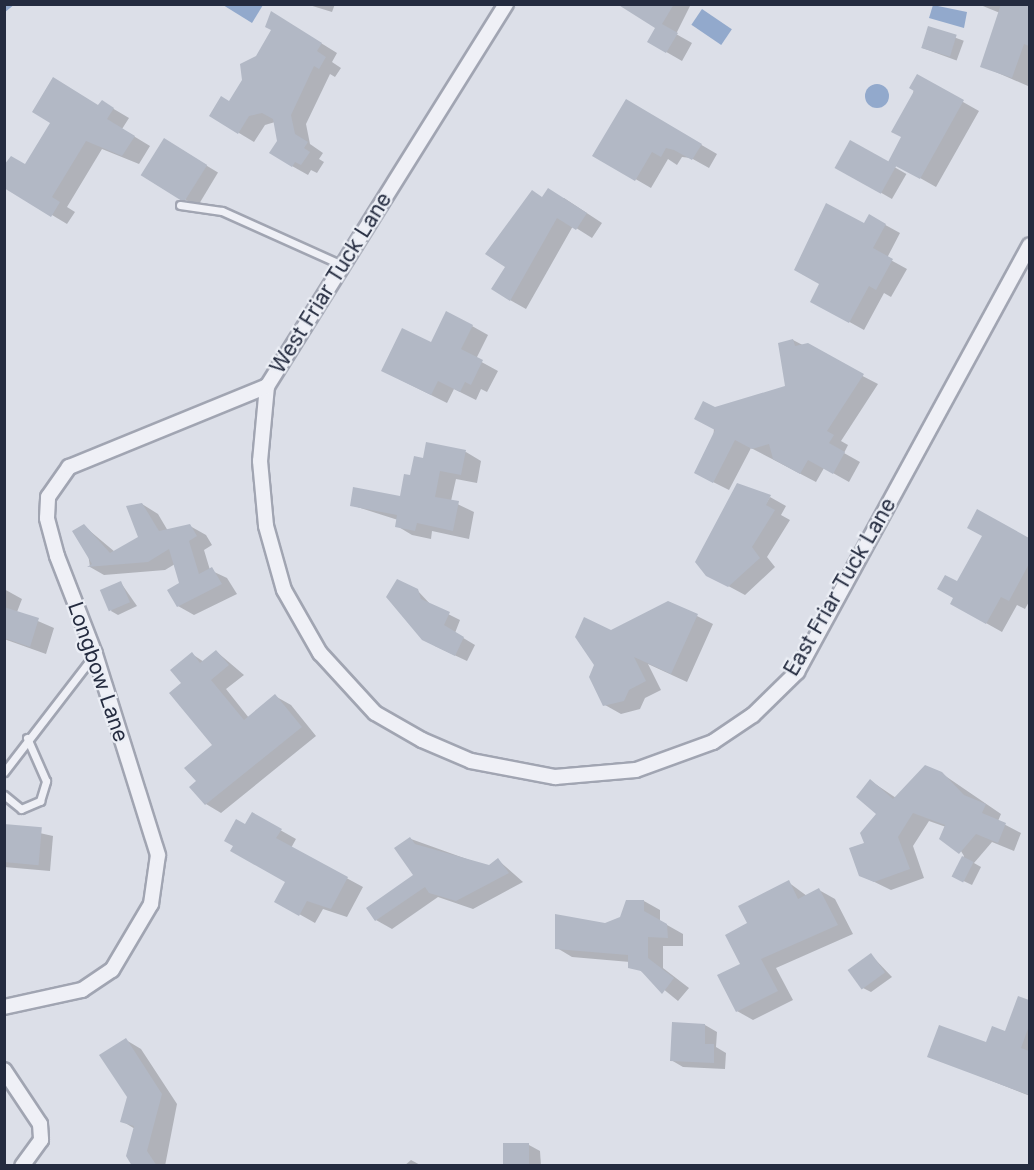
<!DOCTYPE html>
<html>
<head>
<meta charset="utf-8">
<style>
  body { margin:0 }
  #map { position:relative; width:1034px; height:1170px; overflow:hidden; background:#dcdfe8; font-family:Inter,sans-serif }
  div>[style] { position:absolute }
  [style*='--x'] { left:calc(var(--x)*1px); top:calc(var(--y)*1px); width:calc(var(--w)*1px); rotate:calc(var(--a)*1deg) }
  .water>* { inset:0; background:#92a9cc; transform-origin:0 0 }
  .round { border-radius:50% }
  .shadow>* { inset:0; background:#0003; transform-origin:0 0 }
  .stream>* { height:4.5px; margin:-2.25px; padding:0 2.25px; transform-origin:2.25px; border-radius:2.25px; background:#92a9cc }
  .building>* { inset:0; background:#b2b8c5; transform-origin:0 0 }
  .roads { filter:drop-shadow(2px 0 #a1a5b2) drop-shadow(-2px 0 #a1a5b2) drop-shadow(0 2px #a1a5b2) drop-shadow(0 -2px #a1a5b2) }
  .lane>* { height:7px; margin:-3.5px; padding:0 3.5px; transform-origin:3.5px; border-radius:3.5px; background:#eff0f6 }
  .street>* { height:14px; margin:-7px; padding:0 7px; transform-origin:7px; border-radius:7px; background:#eff0f6 }
  span { translate:-50% -50%; white-space:nowrap; text-align:center; line-height:1.15; -webkit-text-stroke:4.5px #ebeef5; paint-order:stroke }
  .street-label { font-size:21px; color:#242b3f }
  .frame { position:absolute; inset:0; border:6px solid #242b3f; pointer-events:none }
</style>
</head>
<body>
<div id="map">
  <div class="water">
    <div style="clip-path:polygon(263px 5px,252px 23px,223px 5px,263px 4px)"></div>
    <div style="clip-path:polygon(933px 5px,967px 12px,964px 28px,929px 18px)"></div>
    <div style="left:702px;top:9px;width:36px;height:19px;rotate:34deg"></div>
    <div class="round" style="left:865px;top:84px;width:24px;height:24px"></div>
  </div>
  <div class="shadow">
    <div style="clip-path:polygon(306px 4px,335px 4px,332px 12px)"></div>
    <div style="clip-path:polygon(627px 4px,691px 4px,676px 34px,692px 43px,682px 61px,649px 42px,657px 27px)"></div>
    <div style="clip-path:polygon(978px 4px,1030px 4px,1028px 86px,982px 66px,1000px 13px)"></div>
    <div style="clip-path:polygon(287px 22px,337px 53px,332px 62px,341px 68px,335px 77px,330px 74px,306px 124px,310px 144px,323px 153px,319px 159px,324px 162px,317px 173px,311px 170px,308px 175px,292px 166px,275px 122px,265px 125px,254px 142px,239px 133px,229px 103px,257px 57px)"></div>
    <div style="left:929px;top:28px;width:37px;height:21px;rotate:20deg"></div>
    <div style="clip-path:polygon(917px 76px,979px 111px,936px 187px,890px 161px,903px 137px)"></div>
    <div style="clip-path:polygon(626px 101px,717px 154px,709px 168px,691px 158px,682px 157px,677px 165px,668px 159px,651px 188px,594px 155px)"></div>
    <div style="clip-path:polygon(102px 102px,129px 118px,122px 129px,150px 146px,139px 164px,102px 149px,67px 207px,75px 212px,67px 224px,52px 215px,25px 166px)"></div>
    <div style="left:164px;top:140px;width:63px;height:40px;rotate:31deg"></div>
    <div style="left:851px;top:142px;width:64px;height:29px;rotate:30deg"></div>
    <div style="clip-path:polygon(543px 198px,564px 198px,602px 223px,592px 238px,573px 226px,526px 309px,510px 300px,507px 267px)"></div>
    <div style="clip-path:polygon(869px 216px,900px 233px,887px 258px,907px 269px,891px 297px,884px 293px,864px 330px,826px 309px)"></div>
    <div style="clip-path:polygon(472px 326px,488px 335px,476px 359px,498px 371px,487px 392px,481px 389px,476px 400px,454px 389px,447px 403px,399px 379px)"></div>
    <div style="clip-path:polygon(793px 340px,878px 384px,841px 441px,848px 445px,844px 453px,860px 462px,849px 482px,824px 468px,816px 482px,751px 448px,729px 490px,711px 481px,715px 409px,786px 387px)"></div>
    <div style="clip-path:polygon(466px 452px,481px 461px,477px 483px,456px 479px,451px 501px,474px 512px,469px 539px,432px 531px,431px 539px,412px 535px,397px 526px,398px 520px,351px 505px,401px 498px,424px 459px)"></div>
    <div style="clip-path:polygon(770px 497px,786px 506px,781px 515px,790px 520px,767px 557px,775px 567px,745px 595px,719px 581px)"></div>
    <div style="clip-path:polygon(142px 504px,158px 514px,168px 531px,190px 526px,206px 535px,212px 545px,204px 550px,210px 570px,227px 578px,237px 594px,194px 615px,178px 606px,181px 584px,175px 564px,165px 570px,104px 575px,90px 567px,84px 526px,115px 552px,140px 537px)"></div>
    <div style="clip-path:polygon(978px 511px,1030px 540px,1030px 600px,1025px 609px,1017px 605px,1002px 632px,952px 604px,984px 536px)"></div>
    <div style="clip-path:polygon(121px 583px,137px 606px,118px 615px,111px 611px)"></div>
    <div style="clip-path:polygon(4px 589px,22px 599px,17px 612px,54px 628px,46px 654px,4px 639px)"></div>
    <div style="clip-path:polygon(417px 590px,432px 606px,460px 620px,455px 633px,475px 645px,467px 661px,435px 646px)"></div>
    <div style="clip-path:polygon(669px 602px,713px 624px,687px 682px,648px 664px,661px 690px,645px 698px,640px 709px,621px 714px,605px 705px,611px 631px)"></div>
    <div style="clip-path:polygon(217px 652px,244px 675px,226px 689px,249px 718px,275px 696px,291px 705px,316px 736px,221px 813px,206px 804px,198px 781px,214px 745px,183px 684px,192px 654px,204px 662px)"></div>
    <div style="clip-path:polygon(941px 773px,1001px 814px,998px 821px,1021px 833px,1014px 851px,992px 842px,974px 863px,981px 867px,972px 885px,953px 876px,964px 856px,946px 827px,929px 821px,913px 846px,924px 878px,891px 890px,860px 875px,878px 814px,871px 781px,896px 798px)"></div>
    <div style="clip-path:polygon(252px 814px,296px 839px,291px 848px,363px 887px,347px 917px,323px 909px,315px 923px,276px 901px,287px 882px,246px 826px)"></div>
    <div style="clip-path:polygon(4px 825px,53px 836px,50px 871px,4px 867px)"></div>
    <div style="clip-path:polygon(411px 839px,489px 867px,498px 860px,523px 882px,473px 909px,438px 897px,392px 929px,376px 920px,415px 876px)"></div>
    <div style="clip-path:polygon(788px 882px,807px 896px,819px 890px,835px 899px,853px 934px,776px 968px,793px 1000px,753px 1020px,737px 1011px,749px 924px)"></div>
    <div style="clip-path:polygon(644px 901px,660px 910px,660px 921px,683px 934px,683px 946px,663px 946px,663px 968px,689px 988px,678px 1001px,630px 962px,572px 957px,557px 948px,622px 918px)"></div>
    <div style="clip-path:polygon(871px 955px,892px 977px,871px 992px,863px 988px)"></div>
    <div style="clip-path:polygon(1019px 998px,1030px 1001px,1030px 1096px,929px 1056px,987px 1044px,1006px 1032px)"></div>
    <div style="clip-path:polygon(673px 1024px,705px 1025px,717px 1032px,716px 1047px,726px 1053px,725px 1069px,683px 1067px,671px 1060px)"></div>
    <div style="clip-path:polygon(126px 1040px,141px 1049px,177px 1104px,165px 1166px,134px 1166px,135px 1129px,122px 1121px,129px 1097px)"></div>
    <div style="clip-path:polygon(529px 1145px,540px 1151px,541px 1166px,505px 1166px)"></div>
    <div style="clip-path:polygon(411px 1160px,422px 1166px,404px 1166px)"></div>
  </div>
  <div class="stream">
    <div style="--x:4;--y:9;--w:8;--a:-40"></div>
  </div>
  <div class="building">
    <div style="clip-path:polygon(617px 4px,674px 4px,662px 24px,678px 33px,666px 53px,647px 42px,655px 28px)"></div>
    <div style="clip-path:polygon(1001px 4px,1029px 4px,1029px 46px,1024px 44px,1012px 78px,980px 67px)"></div>
    <div style="clip-path:polygon(271px 11px,322px 43px,317px 51px,326px 57px,319px 69px,314px 66px,291px 115px,295px 134px,308px 142px,304px 148px,310px 152px,301px 165px,295px 162px,292px 167px,269px 153px,277px 141px,273px 119px,262px 113px,249px 116px,238px 134px,209px 116px,221px 96px,229px 101px,242px 80px,240px 64px,256px 56px,271px 30px,265px 27px)"></div>
    <div style="left:928px;top:26px;width:30px;height:23px;rotate:17deg"></div>
    <div style="clip-path:polygon(917px 74px,964px 100px,920px 179px,888px 162px,901px 137px,891px 132px,914px 91px,909px 88px)"></div>
    <div style="clip-path:polygon(53px 77px,98px 105px,102px 100px,114px 108px,107px 119px,135px 136px,122px 156px,86px 141px,52px 197px,60px 202px,51px 217px,4px 188px,4px 165px,11px 156px,25px 164px,50px 123px,32px 112px)"></div>
    <div style="clip-path:polygon(626px 99px,702px 144px,692px 160px,674px 150px,666px 148px,661px 157px,652px 152px,635px 181px,592px 156px)"></div>
    <div style="left:164px;top:138px;width:51px;height:44px;rotate:32deg"></div>
    <div style="left:850px;top:140px;width:53px;height:32px;rotate:29deg"></div>
    <div style="clip-path:polygon(548px 188px,587px 213px,576px 230px,557px 218px,510px 301px,491px 289px,505px 267px,485px 254px,532px 190px,542px 197px)"></div>
    <div style="clip-path:polygon(826px 203px,864px 223px,869px 214px,886px 224px,873px 248px,893px 259px,876px 290px,869px 286px,849px 323px,810px 302px,819px 284px,794px 270px)"></div>
    <div style="clip-path:polygon(446px 311px,473px 325px,461px 349px,483px 360px,471px 385px,465px 382px,460px 392px,438px 381px,431px 395px,381px 371px,402px 328px,431px 342px)"></div>
    <div style="clip-path:polygon(793px 339px,795px 346px,808px 343px,864px 374px,827px 431px,834px 435px,829px 443px,845px 452px,833px 474px,808px 460px,800px 474px,773px 459px,769px 444px,752px 449px,735px 440px,713px 483px,694px 473px,715px 430px,694px 419px,703px 401px,715px 407px,785px 386px,778px 343px)"></div>
    <div style="clip-path:polygon(426px 442px,466px 450px,461px 475px,440px 471px,435px 497px,459px 501px,453px 531px,417px 523px,415px 531px,395px 527px,397px 515px,350px 506px,353px 487px,400px 496px,404px 474px,410px 475px,414px 456px,423px 458px)"></div>
    <div style="clip-path:polygon(737px 483px,771px 495px,766px 505px,775px 510px,752px 547px,760px 558px,728px 587px,706px 576px,695px 562px)"></div>
    <div style="clip-path:polygon(142px 503px,159px 531px,190px 524px,197px 536px,189px 541px,199px 574px,212px 567px,222px 584px,177px 607px,167px 590px,179px 583px,169px 549px,148px 562px,87px 567px,92px 564px,72px 531px,84px 524px,110px 553px,138px 537px,126px 506px)"></div>
    <div style="clip-path:polygon(977px 509px,1029px 538px,1029px 564px,1009px 601px,1001px 597px,986px 624px,950px 604px,953px 598px,937px 589px,945px 575px,957px 581px,982px 536px,967px 528px)"></div>
    <div style="clip-path:polygon(397px 579px,418px 589px,421px 599px,450px 612px,444px 625px,464px 637px,455px 656px,422px 640px,386px 597px)"></div>
    <div style="left:121px;top:581px;width:23px;height:23px;rotate:67deg"></div>
    <div style="clip-path:polygon(668px 601px,698px 614px,671px 674px,634px 657px,646px 681px,629px 690px,624px 701px,603px 706px,589px 677px,594px 665px,575px 637px,584px 617px,611px 630px)"></div>
    <div style="clip-path:polygon(4px 607px,39px 618px,30px 647px,4px 638px)"></div>
    <div style="clip-path:polygon(216px 650px,229px 665px,211px 680px,244px 720px,275px 694px,302px 727px,205px 805px,189px 787px,196px 781px,184px 768px,212px 745px,169px 693px,181px 683px,170px 670px,192px 652px,200px 663px)"></div>
    <div style="clip-path:polygon(925px 765px,942px 772px,964px 795px,986px 804px,982px 813px,1006px 823px,998px 843px,976px 834px,959px 854px,939px 839px,945px 825px,913px 813px,898px 837px,910px 869px,874px 882px,859px 876px,849px 848px,864px 843px,860px 833px,876px 814px,856px 797px,870px 779px,893px 799px)"></div>
    <div style="clip-path:polygon(252px 812px,282px 829px,276px 838px,348px 877px,331px 909px,307px 901px,299px 916px,274px 902px,285px 882px,230px 851px,233px 846px,224px 841px,236px 819px,245px 824px)"></div>
    <div style="left:4px;top:824px;width:38px;height:38px;rotate:5deg"></div>
    <div style="clip-path:polygon(410px 837px,415px 844px,489px 865px,498px 858px,509px 873px,456px 901px,429px 893px,425px 887px,375px 921px,366px 908px,413px 875px,394px 848px)"></div>
    <div style="left:962px;top:856px;width:13px;height:23px;rotate:27deg"></div>
    <div style="clip-path:polygon(789px 880px,798px 899px,819px 888px,838px 925px,761px 959px,778px 991px,736px 1012px,717px 975px,740px 964px,725px 935px,747px 923px,738px 906px)"></div>
    <div style="clip-path:polygon(626px 900px,644px 900px,644px 911px,667px 924px,668px 938px,648px 937px,648px 958px,674px 978px,662px 994px,641px 971px,628px 968px,628px 955px,555px 949px,555px 914px,605px 923px,620px 917px)"></div>
    <div style="left:871px;top:953px;width:24px;height:29px;rotate:54deg"></div>
    <div style="clip-path:polygon(1018px 996px,1029px 1000px,1029px 1026px,1021px 1048px,1029px 1051px,1029px 1095px,927px 1057px,939px 1025px,986px 1042px,992px 1026px,1005px 1031px)"></div>
    <div style="clip-path:polygon(672px 1022px,705px 1024px,705px 1044px,714px 1044px,714px 1063px,670px 1061px)"></div>
    <div style="clip-path:polygon(126px 1038px,162px 1094px,147px 1151px,157px 1166px,132px 1166px,126px 1156px,134px 1126px,120px 1122px,127px 1097px,99px 1055px)"></div>
    <div style="left:503px;top:1143px;width:26px;height:23px"></div>
  </div>
  <div class="roads">
    <div class="lane">
      <div style="--x:180;--y:205;--w:42;--a:8.1"></div>
      <div style="--x:222;--y:211;--w:132;--a:24.2"></div>
      <div style="--x:4;--y:772;--w:149;--a:-52.4"></div>
      <div style="--x:4;--y:795;--w:22;--a:39"></div>
      <div style="--x:21;--y:809;--w:21;--a:-23"></div>
      <div style="--x:40;--y:801;--w:21;--a:-73"></div>
      <div style="--x:46;--y:781;--w:47;--a:-113.8"></div>
    </div>
    <div class="street">
      <div style="--x:506;--y:4;--w:451;--a:122"></div>
      <div style="--x:267;--y:386;--w:75;--a:95.3"></div>
      <div style="--x:260;--y:461;--w:65;--a:84.7"></div>
      <div style="--x:266;--y:526;--w:66;--a:74.3"></div>
      <div style="--x:284;--y:590;--w:73;--a:60.3"></div>
      <div style="--x:320;--y:653;--w:81;--a:47.5"></div>
      <div style="--x:375;--y:713;--w:54;--a:29.9"></div>
      <div style="--x:422;--y:740;--w:53;--a:23.2"></div>
      <div style="--x:471;--y:761;--w:86;--a:10.8"></div>
      <div style="--x:555;--y:777;--w:81;--a:-4.9"></div>
      <div style="--x:636;--y:770;--w:82;--a:-20"></div>
      <div style="--x:713;--y:742;--w:48;--a:-34"></div>
      <div style="--x:753;--y:715;--w:62;--a:-44.3"></div>
      <div style="--x:797;--y:672;--w:486;--a:-61.4"></div>
      <div style="--x:4;--y:1007;--w:80;--a:-12.3"></div>
      <div style="--x:82;--y:990;--w:36;--a:-34"></div>
      <div style="--x:112;--y:970;--w:77;--a:-59.4"></div>
      <div style="--x:151;--y:904;--w:49;--a:-81.9"></div>
      <div style="--x:158;--y:855;--w:211;--a:-107.4"></div>
      <div style="--x:95;--y:654;--w:105;--a:-111.2"></div>
      <div style="--x:57;--y:556;--w:39;--a:-105"></div>
      <div style="--x:47;--y:518;--w:21;--a:-87"></div>
      <div style="--x:48;--y:497;--w:37;--a:-55"></div>
      <div style="--x:69;--y:467;--w:214;--a:-22.2"></div>
      <div style="--x:4;--y:1070;--w:65;--a:56.3"></div>
      <div style="--x:40;--y:1124;--w:16;--a:86"></div>
      <div style="--x:41;--y:1140;--w:32;--a:126"></div>
    </div>
  </div>
  <div class="street-label">
    <span style="left:331px;top:283px;rotate:-58deg">West Friar Tuck Lane</span>
    <span style="left:840px;top:587px;rotate:-60deg">East Friar Tuck Lane</span>
    <span style="left:98px;top:672px;rotate:71deg">Longbow Lane</span>
  </div>
  <div class="frame"></div>
</div>
</body>
</html>
